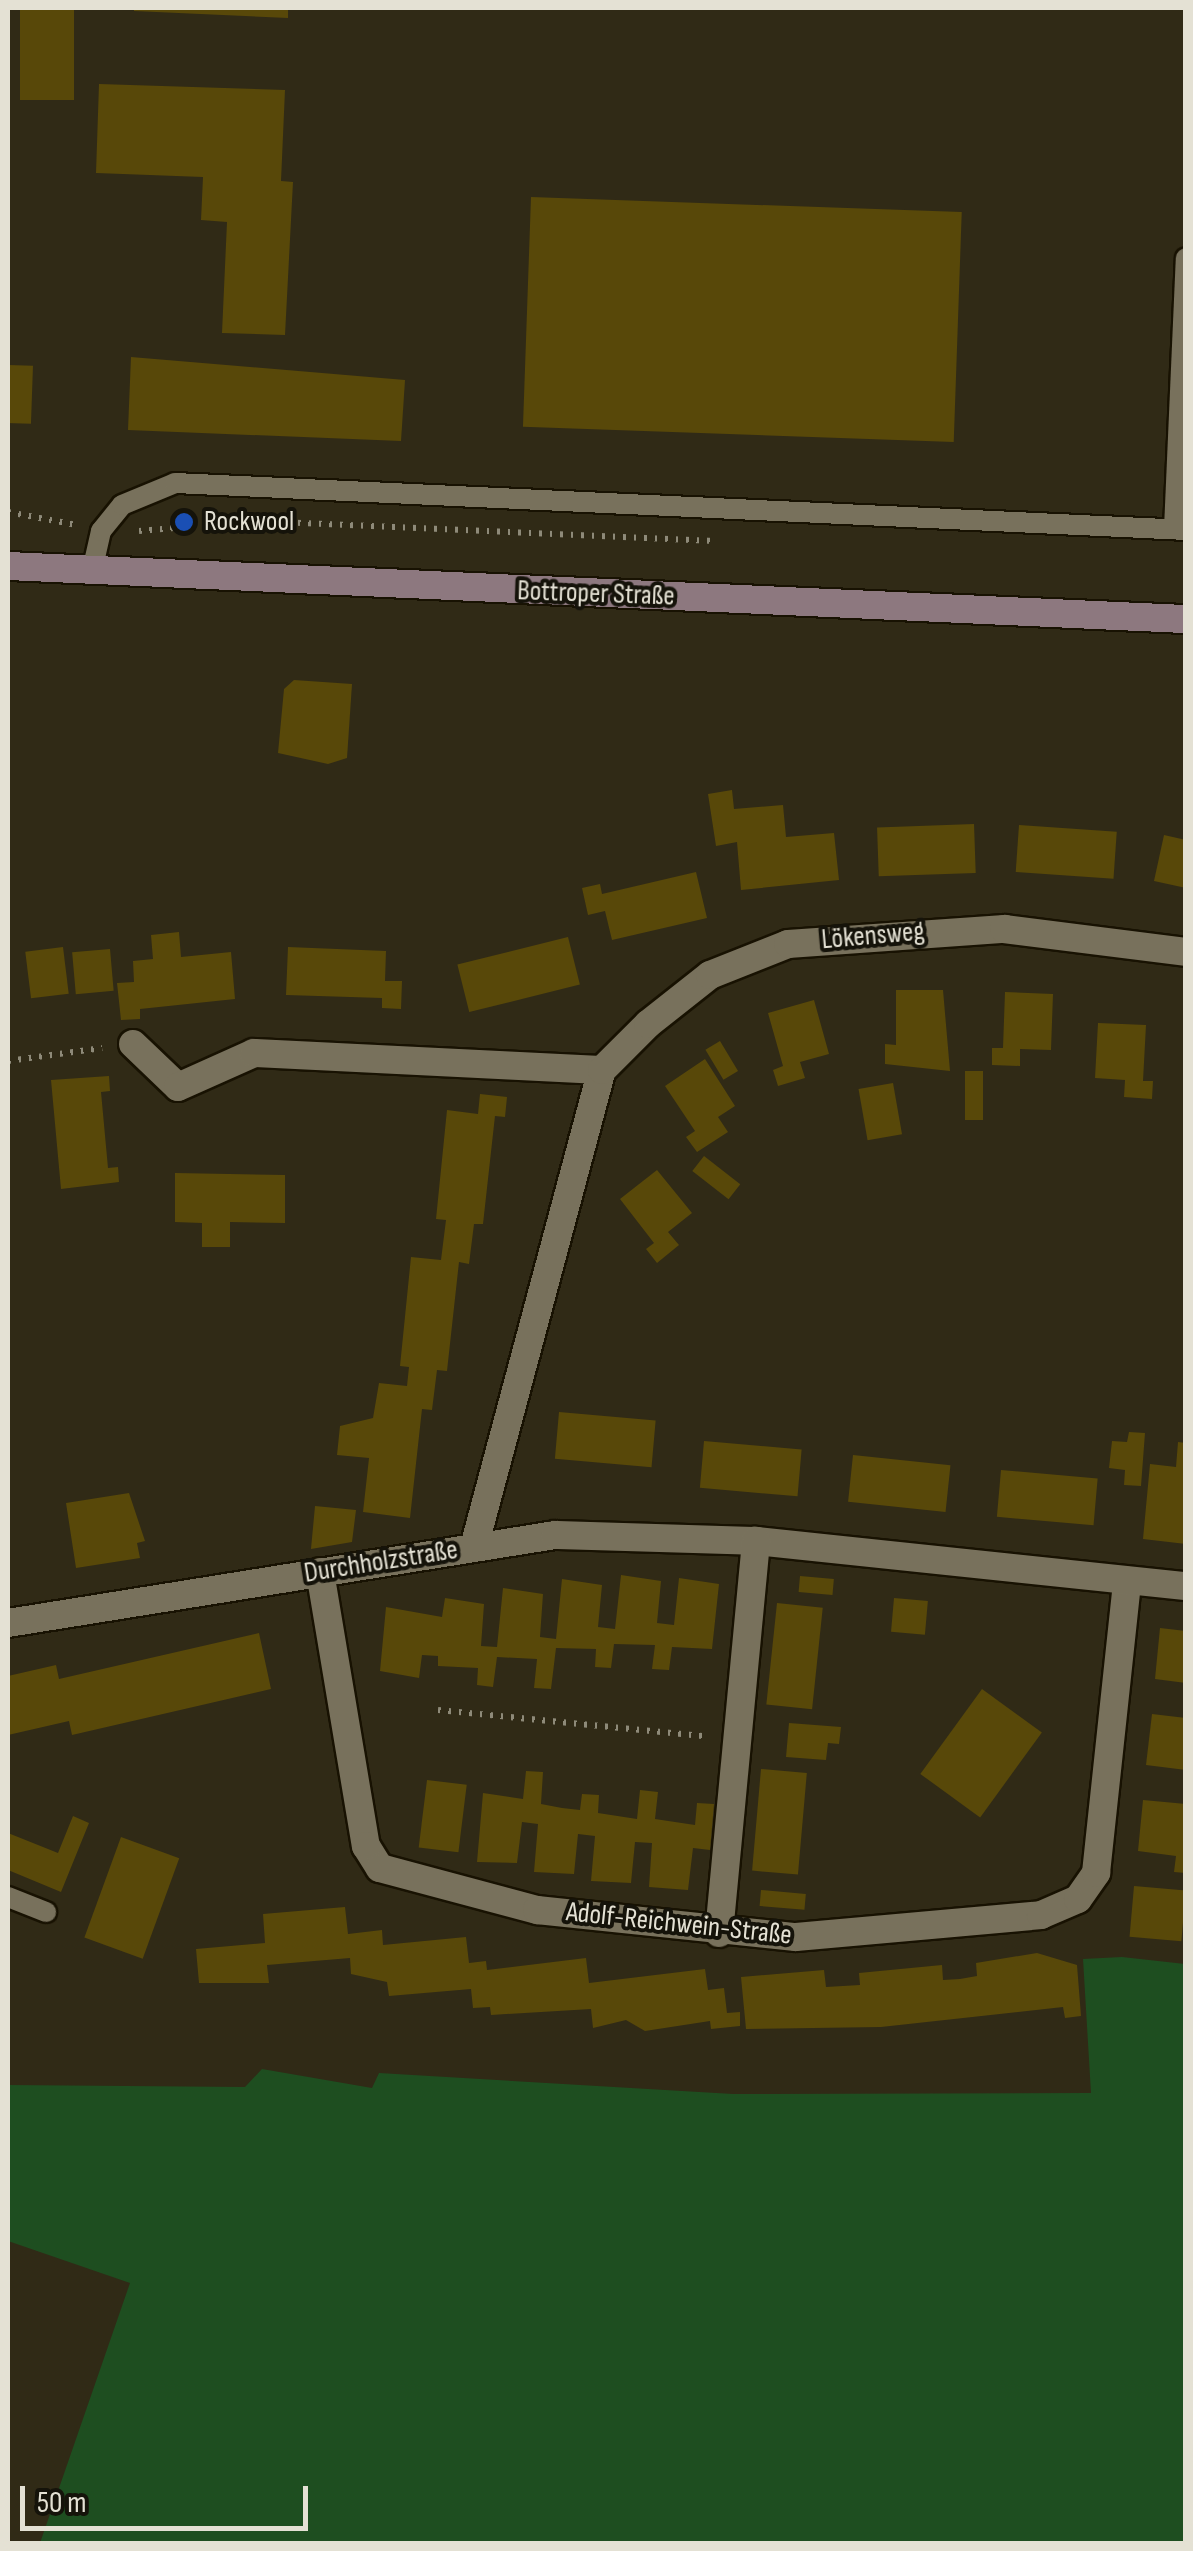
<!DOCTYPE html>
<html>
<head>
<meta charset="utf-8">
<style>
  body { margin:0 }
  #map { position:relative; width:1193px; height:2551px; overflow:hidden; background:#302a16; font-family:"Sofia Sans Condensed",sans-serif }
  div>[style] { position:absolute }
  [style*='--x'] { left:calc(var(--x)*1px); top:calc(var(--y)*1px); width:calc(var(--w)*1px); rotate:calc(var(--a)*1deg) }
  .green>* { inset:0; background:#1e4e20 }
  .building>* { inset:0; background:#584809; transform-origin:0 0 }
  .path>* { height:6px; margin-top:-3px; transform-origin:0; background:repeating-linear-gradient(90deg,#8e8a79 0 2.5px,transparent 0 10.5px) }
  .roads { filter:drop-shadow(2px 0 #181202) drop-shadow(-2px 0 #181202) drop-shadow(0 2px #181202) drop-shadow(0 -2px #181202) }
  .service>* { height:20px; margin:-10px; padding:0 10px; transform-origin:10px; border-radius:10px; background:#78715c }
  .minor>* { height:28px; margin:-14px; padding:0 14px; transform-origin:14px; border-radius:14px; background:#78715c }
  .secondary>* { height:28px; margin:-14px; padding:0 14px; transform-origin:14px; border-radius:14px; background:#8d787f }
  .dots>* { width:28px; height:28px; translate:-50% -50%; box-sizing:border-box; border:5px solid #15130a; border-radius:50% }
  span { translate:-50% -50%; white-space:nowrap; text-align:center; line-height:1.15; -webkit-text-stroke:8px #15130a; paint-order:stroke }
  .poi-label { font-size:28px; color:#e4e1d4 }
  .left { translate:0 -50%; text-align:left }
  .street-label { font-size:28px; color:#e4e1d4 }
  .frame { position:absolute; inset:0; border:10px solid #e4e1d4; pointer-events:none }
  .scale { position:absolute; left:20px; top:2486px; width:288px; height:45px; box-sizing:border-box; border:5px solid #e4e1d4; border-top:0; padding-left:12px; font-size:30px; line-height:35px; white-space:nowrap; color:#e4e1d4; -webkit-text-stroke:8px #15130a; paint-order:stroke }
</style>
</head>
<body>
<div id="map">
  <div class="green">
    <div style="clip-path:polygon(1122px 1957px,1185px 1964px,1185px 2543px,40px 2543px,130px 2283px,8px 2241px,8px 2085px,245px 2087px,262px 2069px,372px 2088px,379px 2073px,733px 2094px,1091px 2093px,1083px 1959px)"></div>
  </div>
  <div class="building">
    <div style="left:20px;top:8px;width:54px;height:92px"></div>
    <div style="clip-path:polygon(134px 8px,288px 8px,288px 18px,134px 11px)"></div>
    <div style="clip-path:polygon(99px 84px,285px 90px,281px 181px,293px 182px,285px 335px,222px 333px,227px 222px,201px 220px,203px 177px,96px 173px)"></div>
    <div style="left:531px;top:197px;width:431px;height:230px;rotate:2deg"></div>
    <div style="clip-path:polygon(131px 357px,405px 380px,401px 441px,128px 430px)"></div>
    <div style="left:8px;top:365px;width:25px;height:58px;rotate:2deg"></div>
    <div style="clip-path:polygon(294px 680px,352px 684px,347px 758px,328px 764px,278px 753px,284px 689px)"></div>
    <div style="clip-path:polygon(732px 790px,734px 809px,783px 805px,786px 837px,834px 833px,839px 880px,741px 890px,737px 842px,716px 846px,708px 794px)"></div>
    <div style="left:974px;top:824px;width:49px;height:97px;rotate:88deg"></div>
    <div style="left:1019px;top:825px;width:98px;height:47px;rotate:4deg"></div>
    <div style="clip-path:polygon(1164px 835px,1186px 840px,1186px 888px,1154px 881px)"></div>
    <div style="clip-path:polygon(696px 872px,707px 918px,612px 940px,605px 911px,588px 915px,582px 888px,600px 884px,602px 894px)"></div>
    <div style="clip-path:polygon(179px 932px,181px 957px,231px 952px,235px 999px,140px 1009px,140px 1019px,121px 1020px,117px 983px,134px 982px,133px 961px,153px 959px,151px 935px)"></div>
    <div style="left:568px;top:937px;width:49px;height:114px;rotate:76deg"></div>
    <div style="left:63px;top:947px;width:47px;height:38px;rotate:83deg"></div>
    <div style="clip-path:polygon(288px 947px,386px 951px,385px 981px,402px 981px,401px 1009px,382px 1008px,382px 998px,286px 995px)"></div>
    <div style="left:110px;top:949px;width:42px;height:38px;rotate:85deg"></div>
    <div style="clip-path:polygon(896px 990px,943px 990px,950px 1071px,885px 1064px,885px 1044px,896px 1045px)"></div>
    <div style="clip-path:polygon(1005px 992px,1053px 994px,1051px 1050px,1020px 1049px,1020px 1066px,992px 1065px,992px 1048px,1003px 1048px)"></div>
    <div style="clip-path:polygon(814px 1000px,829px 1054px,800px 1062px,805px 1078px,778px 1086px,773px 1070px,783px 1066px,768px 1013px)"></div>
    <div style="clip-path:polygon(1098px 1023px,1146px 1025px,1143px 1081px,1153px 1081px,1152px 1099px,1124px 1097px,1125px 1080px,1095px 1078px)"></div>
    <div style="left:720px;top:1041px;width:35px;height:17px;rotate:59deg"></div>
    <div style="clip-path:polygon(705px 1059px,735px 1106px,718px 1117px,728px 1132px,697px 1152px,686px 1137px,695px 1131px,665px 1086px)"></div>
    <div style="left:965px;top:1071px;width:18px;height:49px"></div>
    <div style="clip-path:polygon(109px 1076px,110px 1091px,101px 1092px,108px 1168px,118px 1167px,119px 1182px,61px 1189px,51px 1080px)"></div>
    <div style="left:893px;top:1083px;width:52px;height:35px;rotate:80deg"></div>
    <div style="clip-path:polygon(480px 1094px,507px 1097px,505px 1117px,495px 1116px,483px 1224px,474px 1224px,469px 1264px,459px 1262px,447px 1371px,437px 1370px,432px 1410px,422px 1409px,410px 1518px,363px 1512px,369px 1458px,337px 1455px,340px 1426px,373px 1418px,379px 1383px,407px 1386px,409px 1367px,400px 1366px,411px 1257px,441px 1260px,446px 1220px,436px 1219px,447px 1110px,478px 1114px)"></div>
    <div style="left:704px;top:1156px;width:46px;height:19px;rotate:38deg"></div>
    <div style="clip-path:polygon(657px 1170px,692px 1213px,668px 1232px,679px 1245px,657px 1263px,646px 1249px,654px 1243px,620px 1199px)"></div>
    <div style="clip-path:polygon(175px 1173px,285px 1175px,285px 1223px,230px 1222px,230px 1247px,202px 1247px,202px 1223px,175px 1222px)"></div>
    <div style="left:559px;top:1412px;width:97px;height:47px;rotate:5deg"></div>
    <div style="clip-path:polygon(1129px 1432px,1145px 1433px,1141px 1486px,1124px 1485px,1125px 1470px,1109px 1468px,1112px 1441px,1127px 1442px)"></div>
    <div style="left:704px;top:1441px;width:98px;height:47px;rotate:5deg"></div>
    <div style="clip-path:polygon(1178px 1442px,1186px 1443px,1186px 1544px,1143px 1539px,1150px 1464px,1176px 1467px)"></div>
    <div style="left:853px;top:1455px;width:98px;height:47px;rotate:6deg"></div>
    <div style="left:1001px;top:1470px;width:97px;height:47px;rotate:5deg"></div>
    <div style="clip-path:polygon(129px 1493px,145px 1541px,137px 1543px,140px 1558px,76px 1568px,66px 1503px)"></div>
    <div style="clip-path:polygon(315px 1506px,356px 1510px,352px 1542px,311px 1549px)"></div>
    <div style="clip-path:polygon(621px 1575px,661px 1581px,657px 1623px,674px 1625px,679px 1578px,719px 1584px,712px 1649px,672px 1647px,669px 1670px,652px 1669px,655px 1645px,614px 1644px,611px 1668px,595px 1667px,596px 1649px,556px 1648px,551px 1689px,534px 1688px,537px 1659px,497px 1657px,493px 1687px,477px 1685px,478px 1668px,438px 1666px,438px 1656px,422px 1655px,419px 1678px,380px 1671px,386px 1607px,442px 1617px,445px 1598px,484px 1604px,481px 1646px,497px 1647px,503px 1588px,543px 1594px,540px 1637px,556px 1639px,562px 1579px,602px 1585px,598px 1627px,615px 1629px)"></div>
    <div style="left:800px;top:1576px;width:34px;height:16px;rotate:5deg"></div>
    <div style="left:894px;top:1598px;width:34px;height:34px;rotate:5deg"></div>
    <div style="left:777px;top:1603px;width:46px;height:102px;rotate:6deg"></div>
    <div style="clip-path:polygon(1160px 1628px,1186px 1631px,1186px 1683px,1155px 1679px)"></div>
    <div style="clip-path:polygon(259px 1633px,271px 1689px,72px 1735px,69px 1721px,8px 1735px,8px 1676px,56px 1665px,59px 1679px)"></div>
    <div style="left:982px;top:1689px;width:74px;height:105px;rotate:36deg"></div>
    <div style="clip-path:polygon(1152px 1714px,1186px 1718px,1186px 1770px,1146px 1765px)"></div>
    <div style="clip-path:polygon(789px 1723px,841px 1727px,839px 1744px,828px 1743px,826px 1760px,786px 1757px)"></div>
    <div style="left:761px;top:1769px;width:46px;height:102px;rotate:5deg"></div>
    <div style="clip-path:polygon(526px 1771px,543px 1772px,541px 1804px,562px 1808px,580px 1810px,582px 1794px,599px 1795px,598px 1813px,637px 1819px,640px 1790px,658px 1792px,655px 1819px,695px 1825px,697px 1803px,714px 1804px,710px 1850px,693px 1848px,688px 1890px,649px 1887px,652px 1843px,635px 1842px,631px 1883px,591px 1881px,595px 1836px,578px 1834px,574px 1874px,534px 1872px,538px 1824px,522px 1822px,517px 1863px,477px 1862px,483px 1793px,523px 1799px)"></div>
    <div style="left:427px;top:1780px;width:40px;height:68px;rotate:7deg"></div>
    <div style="clip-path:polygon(1143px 1800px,1186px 1804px,1186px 1873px,1174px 1872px,1176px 1856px,1138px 1851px)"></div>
    <div style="clip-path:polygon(73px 1816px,89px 1823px,61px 1892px,8px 1870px,8px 1833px,58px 1853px)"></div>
    <div style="left:121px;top:1837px;width:62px;height:107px;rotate:20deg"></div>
    <div style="left:1134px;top:1886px;width:52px;height:51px;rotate:5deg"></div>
    <div style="left:761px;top:1890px;width:45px;height:16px;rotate:5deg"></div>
    <div style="clip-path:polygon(345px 1907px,348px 1934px,382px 1930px,383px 1945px,466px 1937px,469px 1963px,486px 1961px,487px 1970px,586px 1958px,589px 1983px,705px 1969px,708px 1990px,724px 1988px,727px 2013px,740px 2012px,740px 2026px,711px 2029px,710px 2021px,645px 2031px,626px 2020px,593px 2028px,591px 2009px,491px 2015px,490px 2007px,473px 2008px,471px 1989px,389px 1996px,387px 1982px,351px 1974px,350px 1958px,267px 1965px,269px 1983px,199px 1983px,196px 1949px,265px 1943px,263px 1914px)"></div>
    <div style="clip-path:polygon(1037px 1953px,1077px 1965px,1081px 2016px,1065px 2018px,1063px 2007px,881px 2027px,746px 2029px,741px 1977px,824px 1970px,826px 1987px,860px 1985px,859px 1973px,942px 1965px,943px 1980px,960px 1979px,977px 1976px,976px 1963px)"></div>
  </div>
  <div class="path">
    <div style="--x:8;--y:512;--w:70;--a:10.7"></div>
    <div style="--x:139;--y:531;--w:117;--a:-4.9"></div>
    <div style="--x:256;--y:521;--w:459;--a:2.5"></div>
    <div style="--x:8;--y:1061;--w:95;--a:-7.9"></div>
    <div style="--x:438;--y:1710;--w:268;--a:5.6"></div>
  </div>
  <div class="roads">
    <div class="service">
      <div style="--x:1174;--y:529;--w:271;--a:-87.5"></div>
      <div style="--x:92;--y:571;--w:41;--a:-77.3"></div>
      <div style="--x:101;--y:531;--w:33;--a:-51"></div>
      <div style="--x:122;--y:505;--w:57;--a:-22.5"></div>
      <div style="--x:175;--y:483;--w:1012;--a:2.66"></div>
      <div style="--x:8;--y:1897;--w:41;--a:21.5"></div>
    </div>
    <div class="minor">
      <div style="--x:133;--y:1044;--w:62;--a:43.7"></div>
      <div style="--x:178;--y:1087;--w:83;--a:-24.1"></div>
      <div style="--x:254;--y:1053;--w:348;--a:2.8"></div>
      <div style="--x:474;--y:1547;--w:494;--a:-75"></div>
      <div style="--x:602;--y:1070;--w:65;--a:-45"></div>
      <div style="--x:648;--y:1024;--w:79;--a:-38.3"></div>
      <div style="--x:710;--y:975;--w:84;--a:-21.7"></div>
      <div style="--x:788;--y:944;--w:217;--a:-4"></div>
      <div style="--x:1004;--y:929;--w:183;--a:7.2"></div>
      <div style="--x:320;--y:1572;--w:278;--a:80.5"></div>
      <div style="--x:366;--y:1846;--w:26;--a:58"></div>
      <div style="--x:380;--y:1868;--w:163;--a:15"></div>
      <div style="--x:537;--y:1910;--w:260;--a:6"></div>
      <div style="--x:796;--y:1937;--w:246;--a:-5.1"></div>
      <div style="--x:1041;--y:1915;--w:40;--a:-23.4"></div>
      <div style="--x:1078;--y:1899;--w:32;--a:-55"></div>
      <div style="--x:1096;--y:1873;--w:294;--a:-83.9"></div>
      <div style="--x:8;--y:1623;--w:554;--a:-9.14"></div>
      <div style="--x:555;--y:1535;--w:201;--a:1.7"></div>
      <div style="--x:756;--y:1541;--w:432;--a:6"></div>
      <div style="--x:719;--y:1933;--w:394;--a:-84.6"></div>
    </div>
    <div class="secondary">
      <div style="--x:8;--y:566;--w:1179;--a:2.58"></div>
    </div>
  </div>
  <div class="dots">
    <div style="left:184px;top:522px;background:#1a4fb4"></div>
  </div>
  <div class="poi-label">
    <span class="left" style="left:204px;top:522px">Rockwool</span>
  </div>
  <div class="street-label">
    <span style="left:596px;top:594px;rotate:2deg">Bottroper Straße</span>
    <span style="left:873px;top:936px;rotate:-5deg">Lökensweg</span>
    <span style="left:381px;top:1562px;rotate:-9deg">Durchholzstraße</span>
    <span style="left:679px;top:1924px;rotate:6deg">Adolf-Reichwein-Straße</span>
  </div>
  <div class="frame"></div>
  <div class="scale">50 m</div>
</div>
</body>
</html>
